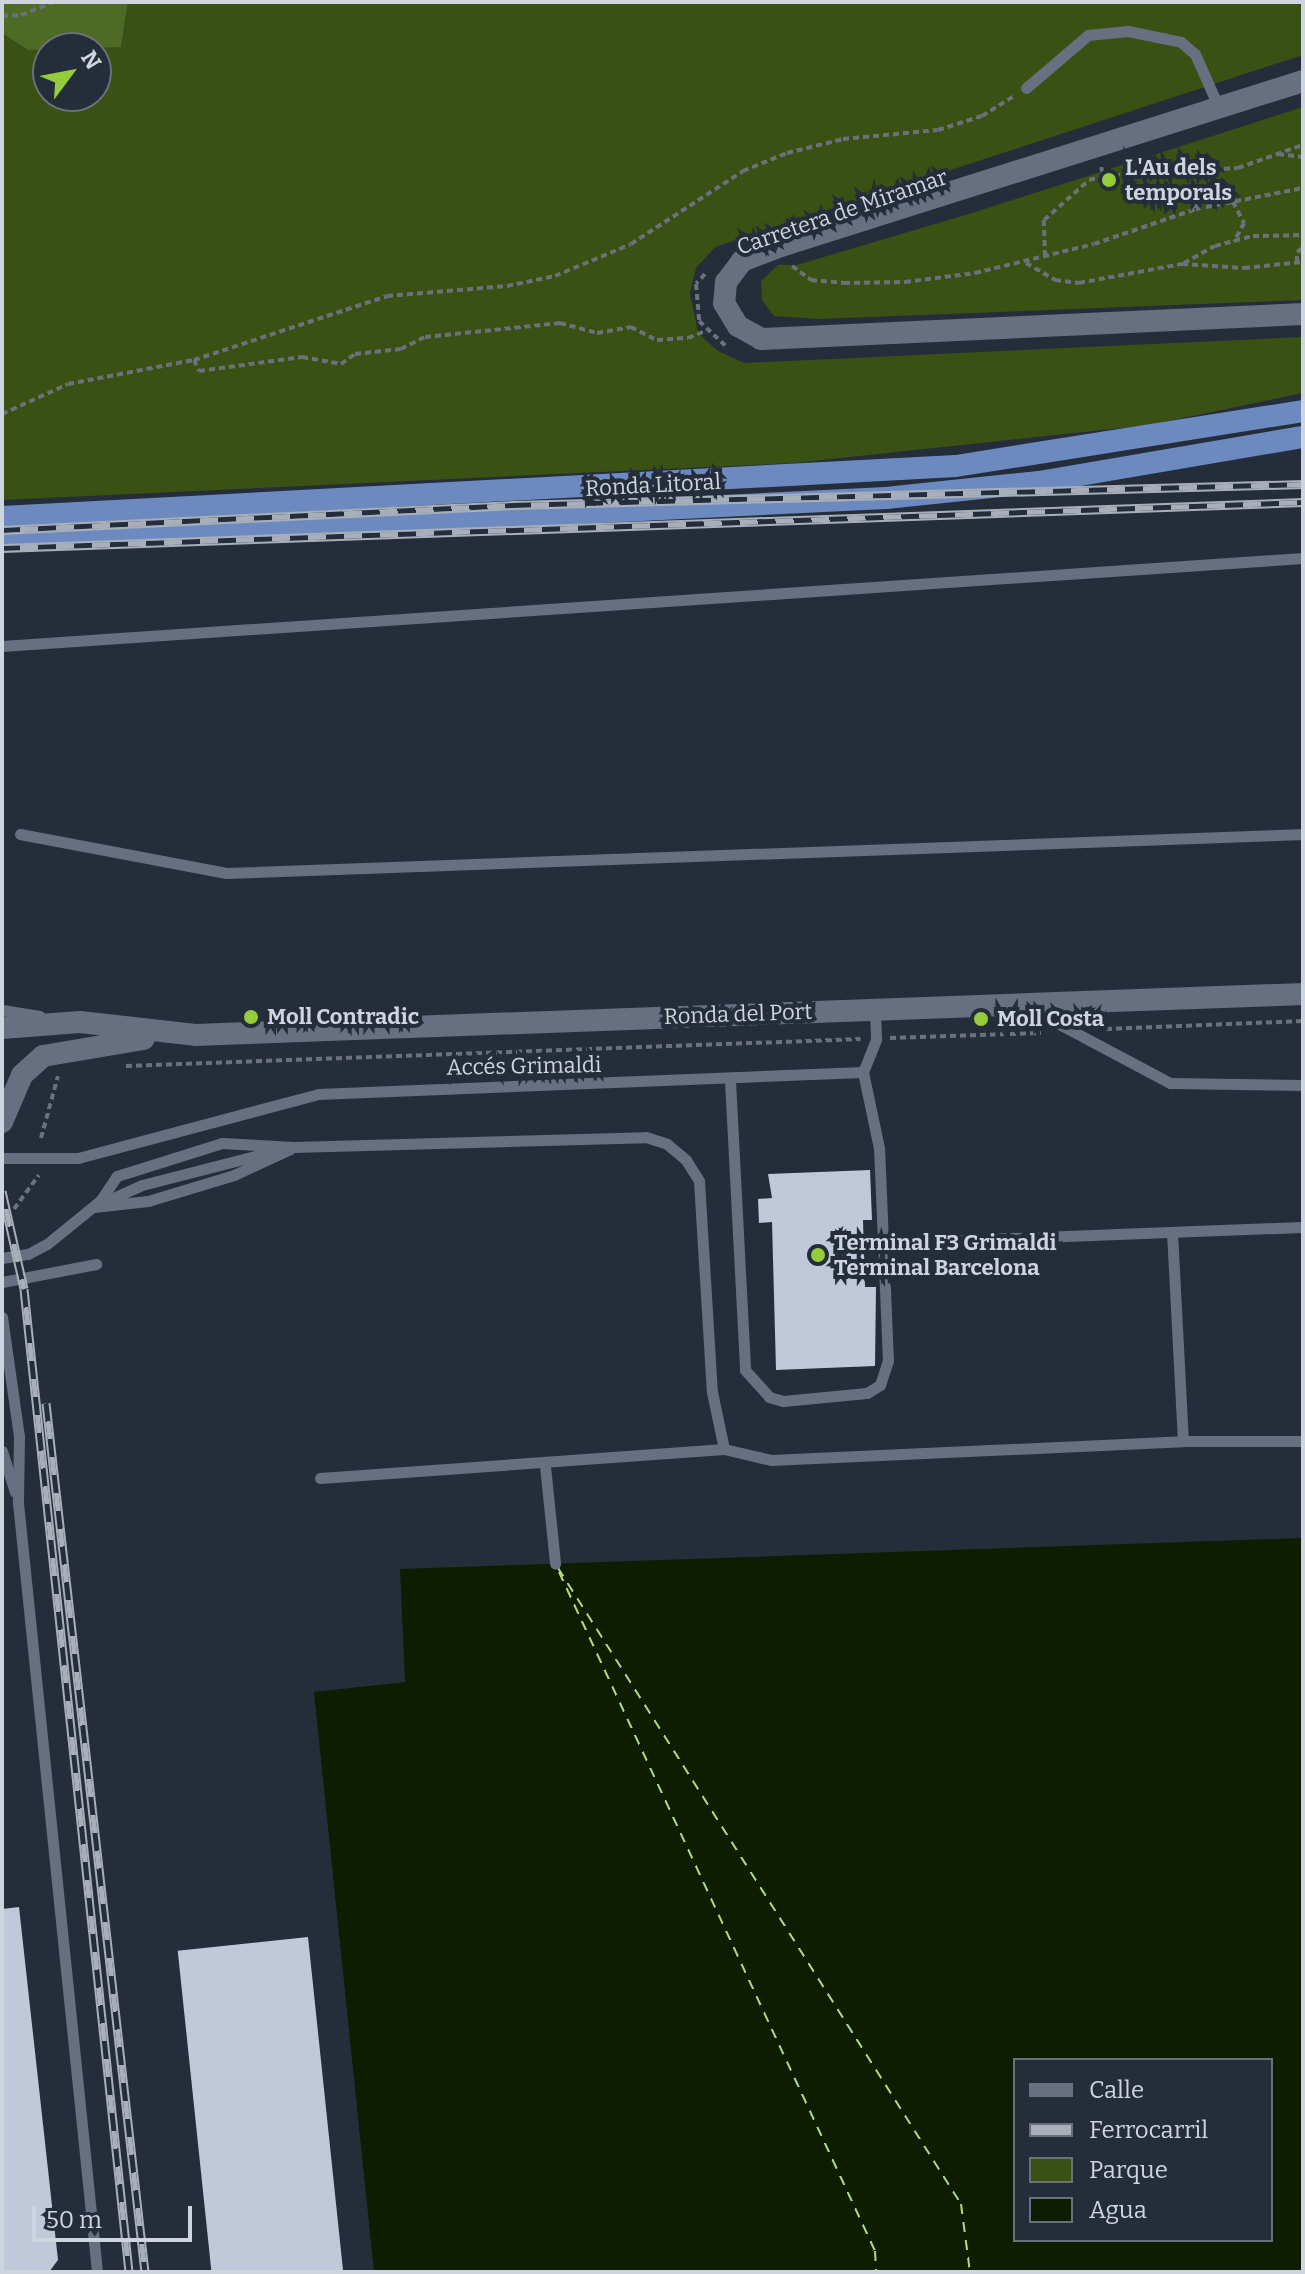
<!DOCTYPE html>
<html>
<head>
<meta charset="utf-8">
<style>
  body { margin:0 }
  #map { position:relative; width:1305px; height:2274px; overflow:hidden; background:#252d3a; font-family:Bitter,serif }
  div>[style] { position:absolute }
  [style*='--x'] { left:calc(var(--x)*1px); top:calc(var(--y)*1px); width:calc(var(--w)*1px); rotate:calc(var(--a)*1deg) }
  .green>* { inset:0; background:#395113 }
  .forest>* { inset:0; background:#4e6b26 }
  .water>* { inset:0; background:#0e1c00 }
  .ferry>* { height:2px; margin-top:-1px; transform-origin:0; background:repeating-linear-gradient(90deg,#b1db7c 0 10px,transparent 0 18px) }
  .building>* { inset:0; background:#bfc9da; transform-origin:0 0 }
  .path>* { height:4px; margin-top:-2px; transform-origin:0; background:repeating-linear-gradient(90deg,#6a717d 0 6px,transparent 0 10px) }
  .service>* { height:11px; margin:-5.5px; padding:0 5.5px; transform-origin:5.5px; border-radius:5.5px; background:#677080 }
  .minor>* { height:22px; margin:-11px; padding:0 11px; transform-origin:11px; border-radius:11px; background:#677080 }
  .tertiary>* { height:22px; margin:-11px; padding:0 11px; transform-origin:11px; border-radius:11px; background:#677080 }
  .trunk>* { height:22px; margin:-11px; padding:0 11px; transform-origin:11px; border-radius:11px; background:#6c8ac0 }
  .rail>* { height:9px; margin-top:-4.5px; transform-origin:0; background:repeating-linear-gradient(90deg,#252d3a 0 18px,#a8afb9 0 36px); box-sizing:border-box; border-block:2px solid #a8afb9 }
  .dots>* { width:22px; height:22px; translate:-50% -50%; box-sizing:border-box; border:4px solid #252d3a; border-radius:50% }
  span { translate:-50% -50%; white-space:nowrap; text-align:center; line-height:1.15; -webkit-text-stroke:8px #252d3a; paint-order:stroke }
  .poi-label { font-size:22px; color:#cfd5de; font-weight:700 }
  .left { translate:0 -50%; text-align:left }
  .street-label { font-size:22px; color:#cfd5de }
  .frame { position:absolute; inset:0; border:4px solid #cfd5de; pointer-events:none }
  .legend { position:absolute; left:1013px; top:2058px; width:260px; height:184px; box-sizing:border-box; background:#252d3a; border:2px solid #69707c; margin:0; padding:10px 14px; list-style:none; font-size:24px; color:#cfd5de }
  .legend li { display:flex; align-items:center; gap:16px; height:40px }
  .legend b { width:40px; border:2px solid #69707c }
  .north { position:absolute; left:32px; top:32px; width:80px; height:80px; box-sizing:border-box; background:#252d3a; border:2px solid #69707c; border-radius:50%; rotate:58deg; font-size:22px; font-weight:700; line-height:32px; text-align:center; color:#cfd5de }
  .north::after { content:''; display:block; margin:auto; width:28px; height:36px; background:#94cc3c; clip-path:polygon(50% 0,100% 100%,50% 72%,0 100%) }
  .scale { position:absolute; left:32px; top:2206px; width:160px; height:36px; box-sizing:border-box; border:4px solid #cfd5de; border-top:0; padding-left:10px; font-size:24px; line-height:28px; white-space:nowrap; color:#cfd5de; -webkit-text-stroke:6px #252d3a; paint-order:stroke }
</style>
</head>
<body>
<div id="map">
  <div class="green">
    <div style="clip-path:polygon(128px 2px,1303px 2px,1303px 55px,715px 247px,696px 268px,690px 293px,698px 333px,718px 351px,744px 363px,1303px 337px,1303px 393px,1149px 425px,794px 463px,2px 500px,2px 33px,28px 50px,48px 49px,48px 96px,96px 96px,96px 48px,83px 48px,121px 46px)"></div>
    <div style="clip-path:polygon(1303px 107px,1303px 300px,818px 319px,774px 316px,762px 300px,761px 281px,778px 265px,797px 265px,972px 213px)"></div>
  </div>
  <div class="forest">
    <div style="clip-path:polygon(2px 2px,128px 2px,121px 47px,28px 50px,2px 33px)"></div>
  </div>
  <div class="water">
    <div style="clip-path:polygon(evenodd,1303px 1538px,1303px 2272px,374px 2272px,314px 1692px,405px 1682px,400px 1569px,1303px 1538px,1015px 2060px,1271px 2060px,1271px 2240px,1015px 2240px,1015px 2060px)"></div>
  </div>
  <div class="ferry">
    <div style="--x:558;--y:1568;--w:753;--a:57.64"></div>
    <div style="--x:961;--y:2204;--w:69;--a:82.5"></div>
    <div style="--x:559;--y:1572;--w:749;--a:65.04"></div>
    <div style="--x:875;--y:2251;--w:21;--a:87"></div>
  </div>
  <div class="building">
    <div style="clip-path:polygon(870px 1170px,872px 1220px,863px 1220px,865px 1287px,876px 1287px,875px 1366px,776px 1370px,772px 1222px,759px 1223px,758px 1199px,772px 1198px,768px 1174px)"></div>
    <div style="clip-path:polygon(19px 1907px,58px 2260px,49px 2272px,2px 2272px,2px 1909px)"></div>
    <div style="left:308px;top:1937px;width:337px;height:131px;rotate:84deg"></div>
  </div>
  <div class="path">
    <div style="--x:2;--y:16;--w:19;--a:-3"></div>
    <div style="--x:21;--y:15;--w:35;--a:-22"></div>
    <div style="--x:1278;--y:154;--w:25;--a:7"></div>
    <div style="--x:1101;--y:167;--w:9;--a:72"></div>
    <div style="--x:1104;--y:176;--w:134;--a:-3.4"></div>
    <div style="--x:1238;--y:168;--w:69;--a:-19.5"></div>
    <div style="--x:1191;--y:172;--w:37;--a:82"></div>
    <div style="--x:1233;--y:202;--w:24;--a:62"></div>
    <div style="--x:1244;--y:223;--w:21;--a:118"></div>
    <div style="--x:1045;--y:256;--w:36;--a:-92"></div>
    <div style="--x:1044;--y:220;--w:60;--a:-41.6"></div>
    <div style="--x:1089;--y:180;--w:16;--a:-15"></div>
    <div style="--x:1297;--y:262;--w:10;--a:-90"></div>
    <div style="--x:1297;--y:252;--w:7;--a:-34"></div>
    <div style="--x:1026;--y:263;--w:34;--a:30"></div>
    <div style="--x:1055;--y:280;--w:24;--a:7"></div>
    <div style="--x:1079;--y:283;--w:105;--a:-10.5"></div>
    <div style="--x:1182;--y:264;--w:62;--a:3.7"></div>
    <div style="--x:1244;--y:268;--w:59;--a:-5.8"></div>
    <div style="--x:1184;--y:263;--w:35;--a:-29"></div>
    <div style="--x:1215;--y:246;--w:39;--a:-15"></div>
    <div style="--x:1253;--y:236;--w:50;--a:-1.1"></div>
    <div style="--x:792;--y:266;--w:24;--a:36"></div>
    <div style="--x:811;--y:280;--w:33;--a:5"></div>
    <div style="--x:844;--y:283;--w:61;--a:-0.9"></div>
    <div style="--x:905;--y:282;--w:71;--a:-7.3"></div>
    <div style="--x:975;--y:273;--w:122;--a:-13.7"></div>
    <div style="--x:1094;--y:244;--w:108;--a:-18.9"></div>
    <div style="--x:1196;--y:209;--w:109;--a:-11.1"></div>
    <div style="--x:705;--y:274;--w:13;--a:132"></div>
    <div style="--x:696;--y:284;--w:37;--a:85"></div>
    <div style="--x:699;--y:321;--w:37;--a:43"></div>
    <div style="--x:194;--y:360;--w:203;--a:-18.3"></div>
    <div style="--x:387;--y:296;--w:120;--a:-4.8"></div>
    <div style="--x:507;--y:286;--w:49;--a:-11.8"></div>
    <div style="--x:555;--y:276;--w:82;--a:-22.8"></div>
    <div style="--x:631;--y:244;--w:134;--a:-33.1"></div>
    <div style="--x:743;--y:171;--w:48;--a:-22.2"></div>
    <div style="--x:787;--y:153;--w:58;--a:-14"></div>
    <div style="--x:843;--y:139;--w:95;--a:-5.4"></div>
    <div style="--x:938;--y:130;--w:46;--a:-17.7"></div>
    <div style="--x:982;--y:116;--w:38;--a:-32"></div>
    <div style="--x:2;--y:414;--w:72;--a:-24.4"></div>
    <div style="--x:68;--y:384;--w:128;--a:-10.8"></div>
    <div style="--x:194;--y:360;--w:12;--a:66"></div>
    <div style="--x:199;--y:371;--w:104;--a:-7.7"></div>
    <div style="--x:302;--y:357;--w:40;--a:10"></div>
    <div style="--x:341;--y:364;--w:17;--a:-36"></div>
    <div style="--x:355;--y:354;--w:46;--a:-6.2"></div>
    <div style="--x:401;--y:349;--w:27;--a:-27"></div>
    <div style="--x:425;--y:337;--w:136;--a:-5.9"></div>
    <div style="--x:560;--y:323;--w:38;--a:15"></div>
    <div style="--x:597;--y:333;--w:35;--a:-10"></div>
    <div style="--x:631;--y:327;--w:29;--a:27"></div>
    <div style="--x:657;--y:340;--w:31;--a:-4"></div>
    <div style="--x:688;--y:338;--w:22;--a:-22"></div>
    <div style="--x:1106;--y:1029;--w:197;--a:-2.3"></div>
    <div style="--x:890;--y:1038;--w:151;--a:-1.9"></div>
    <div style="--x:126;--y:1066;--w:735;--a:-2.1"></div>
    <div style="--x:41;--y:1138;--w:64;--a:-74.7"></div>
    <div style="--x:14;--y:1209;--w:42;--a:-53.7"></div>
    <div style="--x:2;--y:1214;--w:2;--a:-27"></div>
  </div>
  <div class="service">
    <div style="--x:1026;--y:88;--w:82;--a:-40.5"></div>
    <div style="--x:1088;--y:35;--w:40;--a:-5.7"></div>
    <div style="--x:1128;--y:31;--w:54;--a:11.7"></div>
    <div style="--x:1181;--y:42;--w:18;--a:41"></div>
    <div style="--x:1195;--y:54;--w:59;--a:66"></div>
    <div style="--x:2;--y:646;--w:1304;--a:-3.87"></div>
    <div style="--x:20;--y:834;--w:210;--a:10.7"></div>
    <div style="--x:226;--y:873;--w:1078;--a:-2.07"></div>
    <div style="--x:1029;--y:1008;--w:160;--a:28"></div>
    <div style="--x:1170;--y:1083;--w:133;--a:0.9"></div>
    <div style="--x:2;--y:1010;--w:38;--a:9"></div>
    <div style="--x:730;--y:1081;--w:289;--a:87"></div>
    <div style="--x:745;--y:1370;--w:36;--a:48"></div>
    <div style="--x:769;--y:1397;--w:15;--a:16"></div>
    <div style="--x:783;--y:1401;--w:84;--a:-5.4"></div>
    <div style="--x:867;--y:1393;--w:15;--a:-32"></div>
    <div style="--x:880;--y:1385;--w:25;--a:-72"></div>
    <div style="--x:888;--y:1361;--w:213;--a:-92.4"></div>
    <div style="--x:879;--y:1148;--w:78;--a:-101.9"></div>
    <div style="--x:863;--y:1072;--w:35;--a:-68"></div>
    <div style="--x:876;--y:1039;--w:30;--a:-92"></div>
    <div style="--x:2;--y:1158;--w:76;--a:0"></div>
    <div style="--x:78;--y:1158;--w:248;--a:-14.9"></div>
    <div style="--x:318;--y:1094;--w:545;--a:-2.31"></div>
    <div style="--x:100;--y:1204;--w:46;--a:-24.3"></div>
    <div style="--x:142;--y:1185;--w:140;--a:-14.4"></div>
    <div style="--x:94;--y:1207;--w:54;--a:-6.3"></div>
    <div style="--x:148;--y:1201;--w:90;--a:-16.8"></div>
    <div style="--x:234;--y:1175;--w:62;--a:-24.9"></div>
    <div style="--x:1172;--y:1232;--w:209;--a:87"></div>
    <div style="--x:884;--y:1243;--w:419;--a:-2.2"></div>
    <div style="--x:2;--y:1258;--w:26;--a:-9"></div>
    <div style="--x:28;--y:1254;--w:21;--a:-28"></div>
    <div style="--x:47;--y:1244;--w:68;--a:-39.1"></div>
    <div style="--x:100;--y:1201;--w:30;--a:-56"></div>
    <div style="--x:117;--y:1176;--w:110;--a:-17.4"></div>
    <div style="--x:222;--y:1143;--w:72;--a:3.2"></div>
    <div style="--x:294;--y:1147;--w:352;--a:-1.6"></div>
    <div style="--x:646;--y:1137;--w:22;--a:18"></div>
    <div style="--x:667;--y:1144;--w:25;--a:40"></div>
    <div style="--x:686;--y:1160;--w:25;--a:58"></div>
    <div style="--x:699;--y:1181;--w:211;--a:86.5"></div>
    <div style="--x:712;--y:1392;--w:58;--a:78.1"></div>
    <div style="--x:724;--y:1449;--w:48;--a:13.2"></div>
    <div style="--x:771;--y:1460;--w:412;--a:-2.6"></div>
    <div style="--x:1183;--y:1441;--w:120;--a:0"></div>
    <div style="--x:2;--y:1282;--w:96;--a:-10.8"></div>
    <div style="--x:2;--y:1317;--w:121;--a:81.9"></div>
    <div style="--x:19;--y:1437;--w:66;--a:90.9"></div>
    <div style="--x:18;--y:1503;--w:773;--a:84.13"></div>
    <div style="--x:2;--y:1451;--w:43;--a:72.4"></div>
    <div style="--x:545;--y:1466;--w:98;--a:84.1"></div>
    <div style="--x:320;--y:1478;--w:405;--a:-4.1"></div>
  </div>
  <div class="minor">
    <div style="--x:2;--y:1028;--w:78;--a:-4.4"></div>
    <div style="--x:80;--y:1022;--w:116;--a:6.4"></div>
    <div style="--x:195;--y:1035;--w:1109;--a:-2.12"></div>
    <div style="--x:2;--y:1122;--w:51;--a:-66.9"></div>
    <div style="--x:22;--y:1075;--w:28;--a:-42"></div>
    <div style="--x:43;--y:1056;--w:102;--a:-9.6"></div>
  </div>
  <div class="tertiary">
    <div style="--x:1303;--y:81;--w:547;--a:162.46"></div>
    <div style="--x:781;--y:246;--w:42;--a:159"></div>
    <div style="--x:742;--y:261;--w:26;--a:127"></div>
    <div style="--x:726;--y:282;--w:21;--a:95"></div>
    <div style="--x:724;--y:303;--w:27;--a:59"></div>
    <div style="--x:738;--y:326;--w:26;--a:29"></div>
    <div style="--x:761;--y:339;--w:543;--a:-2.64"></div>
  </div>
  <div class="trunk">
    <div style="--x:2;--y:517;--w:955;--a:-3.06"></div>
    <div style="--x:956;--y:466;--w:351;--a:-9"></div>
    <div style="--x:2;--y:541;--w:885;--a:-2.78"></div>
    <div style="--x:886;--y:498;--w:154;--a:-6"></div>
    <div style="--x:1039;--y:482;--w:268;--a:-9.7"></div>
  </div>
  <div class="rail">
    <div style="--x:2;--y:530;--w:512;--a:-2.8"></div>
    <div style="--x:513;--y:505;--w:790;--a:-1.52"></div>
    <div style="--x:2;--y:548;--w:1302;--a:-2.02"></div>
    <div style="--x:2;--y:1191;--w:100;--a:77.3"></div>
    <div style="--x:24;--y:1289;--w:989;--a:83.9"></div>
    <div style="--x:46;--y:1403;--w:875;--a:83.5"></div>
  </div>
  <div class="dots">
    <div style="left:1109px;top:180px;background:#94cc3c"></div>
    <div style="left:251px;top:1017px;background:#94cc3c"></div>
    <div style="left:981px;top:1019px;background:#94cc3c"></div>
    <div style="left:818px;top:1255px;background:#94cc3c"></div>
  </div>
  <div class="poi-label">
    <span class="left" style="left:1125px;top:180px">L'Au dels<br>temporals</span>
    <span class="left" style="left:267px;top:1017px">Moll Contradic</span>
    <span class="left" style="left:997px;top:1019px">Moll Costa</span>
    <span class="left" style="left:834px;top:1255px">Terminal F3 Grimaldi<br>Terminal Barcelona</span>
  </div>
  <div class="street-label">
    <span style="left:842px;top:212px;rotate:-19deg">Carretera de Miramar</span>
    <span style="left:653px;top:485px;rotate:-3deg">Ronda Litoral</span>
    <span style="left:738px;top:1014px;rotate:-2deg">Ronda del Port</span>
    <span style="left:524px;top:1066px;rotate:-1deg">Accés Grimaldi</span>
  </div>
  <div class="frame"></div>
  <ul class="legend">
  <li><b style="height:10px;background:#677080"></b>Calle</li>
  <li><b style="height:10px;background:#a8afb9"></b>Ferrocarril</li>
  <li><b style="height:22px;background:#395113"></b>Parque</li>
  <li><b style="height:22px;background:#0e1c00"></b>Agua</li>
  </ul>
  <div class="north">N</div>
  <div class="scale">50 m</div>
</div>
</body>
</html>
